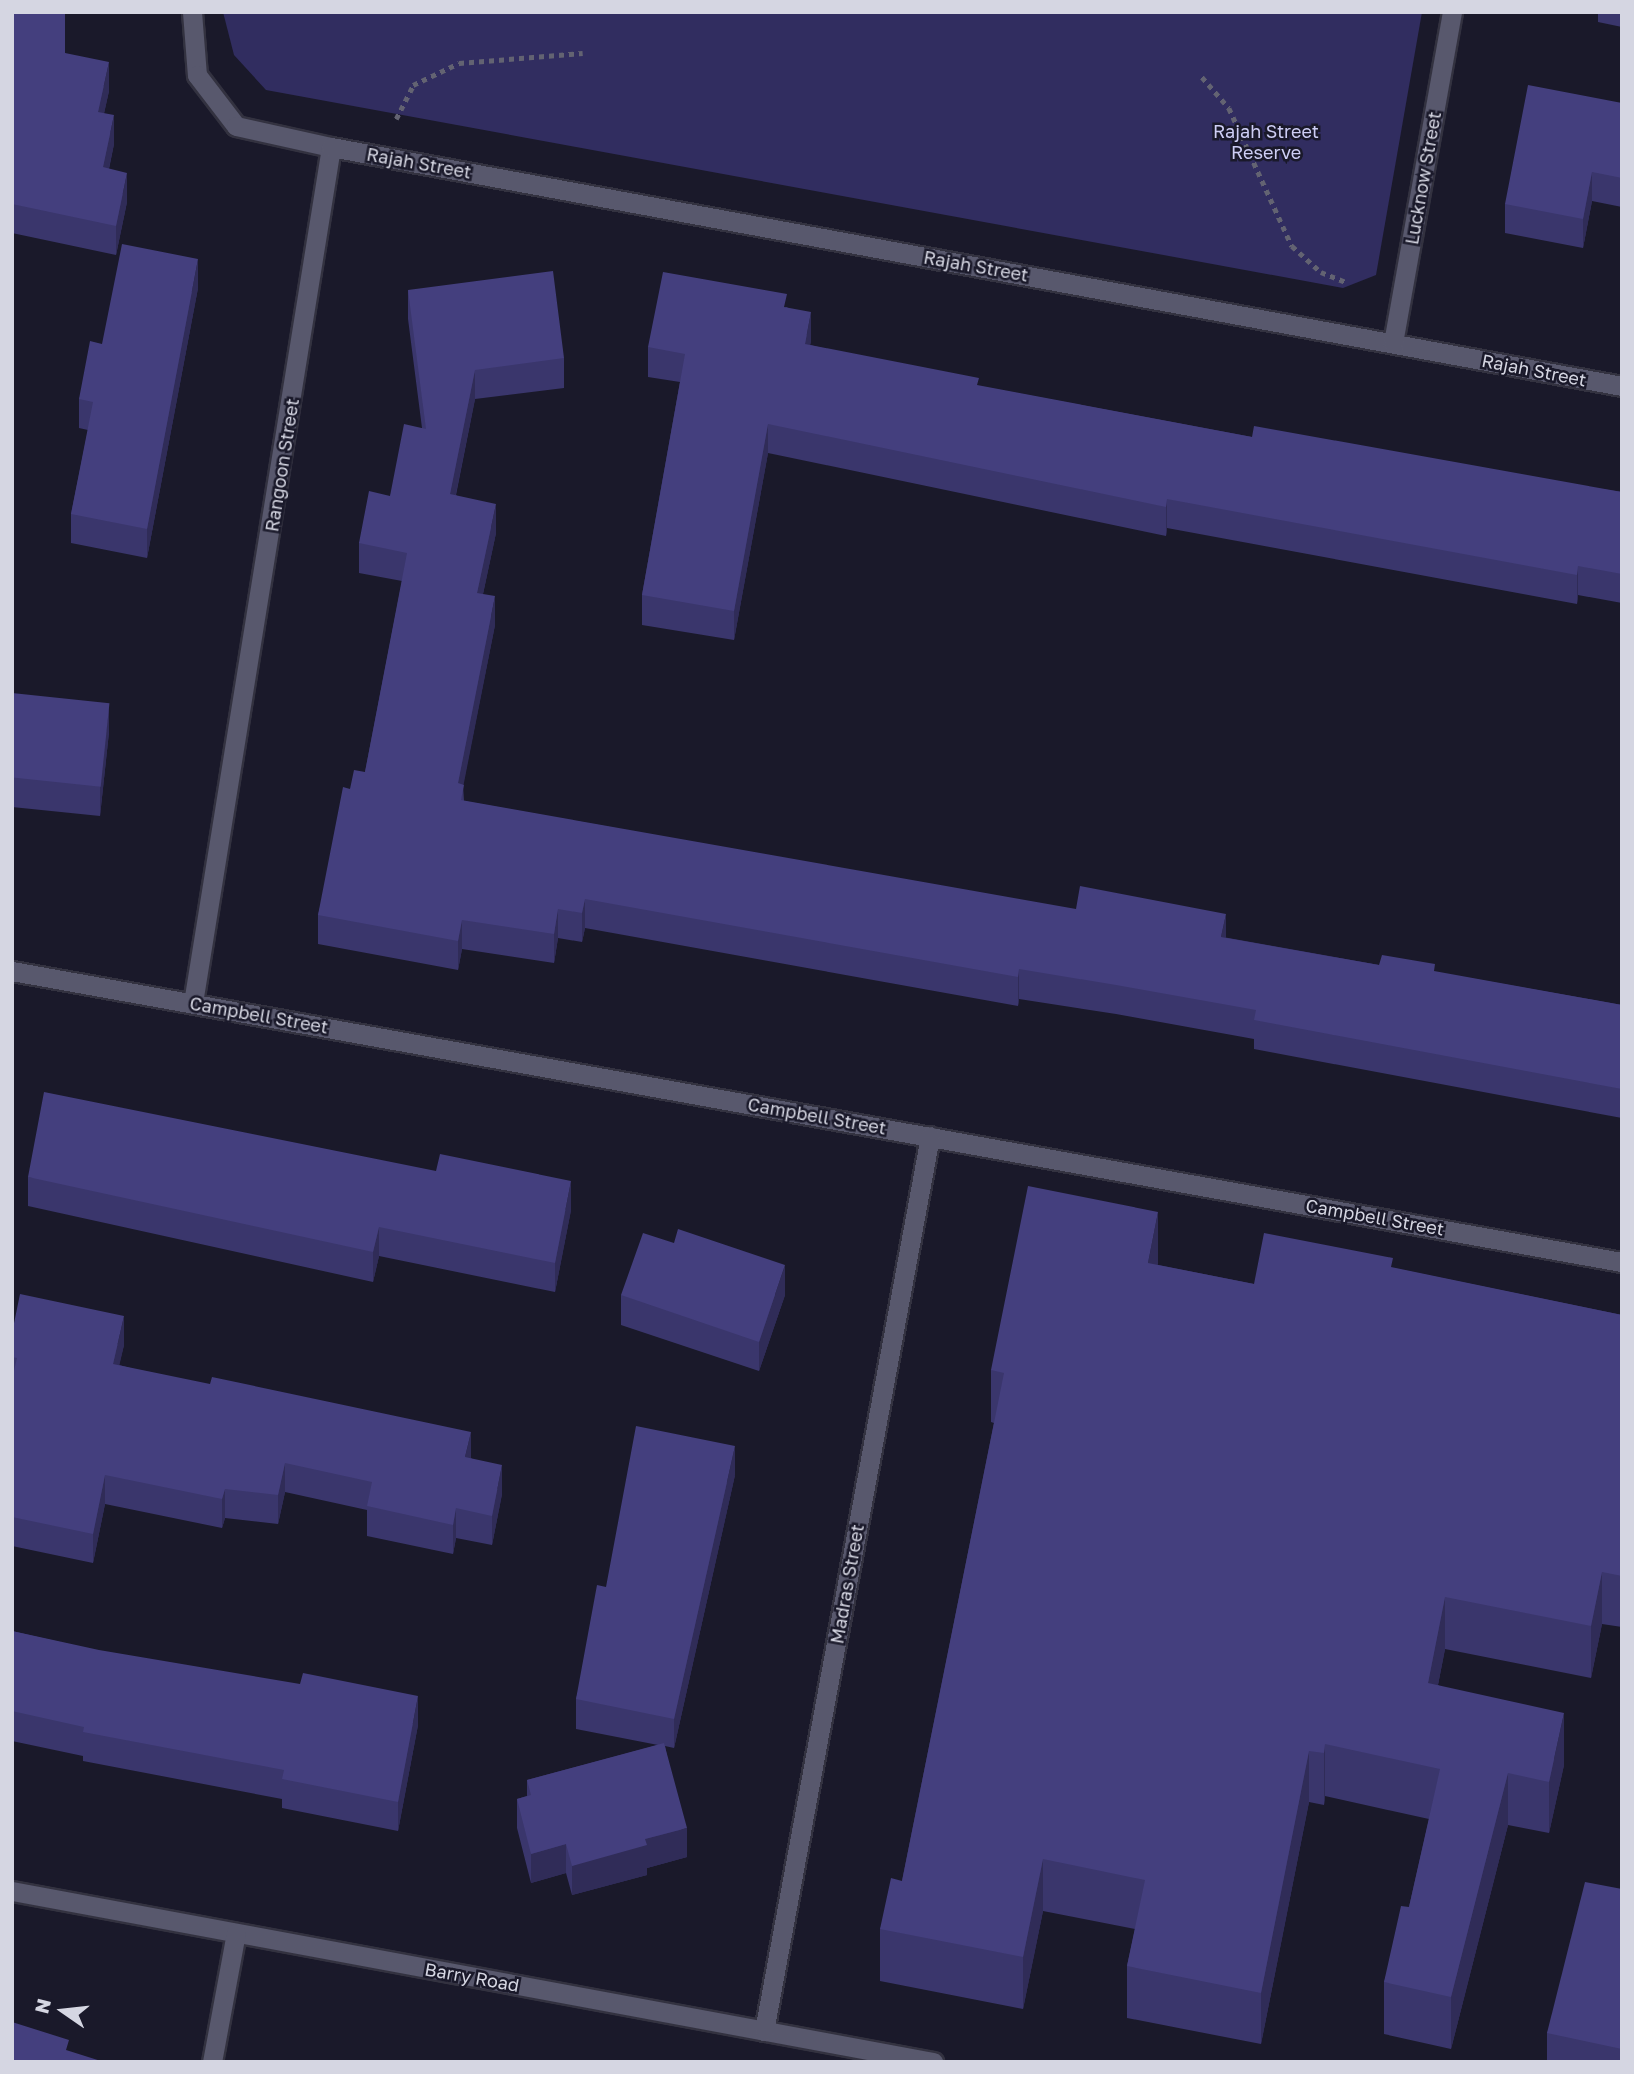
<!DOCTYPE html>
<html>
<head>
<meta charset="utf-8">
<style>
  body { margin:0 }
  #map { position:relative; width:1634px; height:2074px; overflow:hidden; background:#1a192a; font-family:"Golos Text",sans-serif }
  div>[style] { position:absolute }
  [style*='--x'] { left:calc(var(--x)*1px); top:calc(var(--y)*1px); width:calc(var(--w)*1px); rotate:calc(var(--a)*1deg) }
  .green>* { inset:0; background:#312d60 }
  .path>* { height:4.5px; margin-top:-2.25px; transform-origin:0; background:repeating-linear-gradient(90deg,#636372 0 5px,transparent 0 10px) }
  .roads { filter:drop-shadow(2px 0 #333240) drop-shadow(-2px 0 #333240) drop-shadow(0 2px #333240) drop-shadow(0 -2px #333240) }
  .minor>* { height:19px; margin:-9.5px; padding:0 9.5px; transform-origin:9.5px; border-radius:9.5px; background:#58586d }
  .wall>* { inset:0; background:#3a366c }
  .shaded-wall>* { inset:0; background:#302c58 }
  .building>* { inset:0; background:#443f7e; transform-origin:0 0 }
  span { translate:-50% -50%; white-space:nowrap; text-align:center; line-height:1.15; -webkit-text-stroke:5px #1a192a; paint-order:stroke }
  .park-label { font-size:18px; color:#cecef5 }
  .street-label { font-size:18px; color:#d5d6e2 }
  .frame { position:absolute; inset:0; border:14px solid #d5d6e2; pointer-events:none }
  .north { position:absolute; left:28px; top:1976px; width:70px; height:70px; -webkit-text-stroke:5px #1a192a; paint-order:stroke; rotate:284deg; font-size:19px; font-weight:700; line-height:28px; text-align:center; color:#d5d6e2 }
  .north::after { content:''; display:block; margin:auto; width:24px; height:32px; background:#d5d6e2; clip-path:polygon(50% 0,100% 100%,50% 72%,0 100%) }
</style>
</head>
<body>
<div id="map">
  <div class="green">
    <div style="clip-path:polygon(223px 12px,1422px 12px,1376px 275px,1343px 288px,266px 90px,234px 55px)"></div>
  </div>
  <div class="path">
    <div style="--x:1202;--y:77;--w:41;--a:48.9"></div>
    <div style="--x:1229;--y:108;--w:152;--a:65.5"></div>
    <div style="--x:1292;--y:246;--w:39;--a:42"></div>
    <div style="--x:1321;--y:272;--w:27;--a:22"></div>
    <div style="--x:396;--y:119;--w:38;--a:-63"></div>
    <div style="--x:413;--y:85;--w:51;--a:-25.6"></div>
    <div style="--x:459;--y:63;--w:124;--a:-4.6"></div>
  </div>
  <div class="roads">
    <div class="minor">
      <div style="--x:192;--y:12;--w:63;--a:85.5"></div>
      <div style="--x:197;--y:75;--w:64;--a:52.6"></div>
      <div style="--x:236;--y:126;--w:97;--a:12.5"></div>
      <div style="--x:331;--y:147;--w:867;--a:99.16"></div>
      <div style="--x:331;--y:147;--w:1313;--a:10.49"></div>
      <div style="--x:1393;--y:343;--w:336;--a:-79.9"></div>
      <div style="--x:12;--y:971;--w:1636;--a:10.25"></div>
      <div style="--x:12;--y:1891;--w:937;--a:10.52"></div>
      <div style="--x:764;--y:2031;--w:910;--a:-79.49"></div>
      <div style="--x:212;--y:2062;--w:131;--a:-79.5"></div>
    </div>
  </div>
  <div class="wall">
    <div style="clip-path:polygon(12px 12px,65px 53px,109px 91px,104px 113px,114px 144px,109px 169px,127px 202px,116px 255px,12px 233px)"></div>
    <div style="clip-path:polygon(1598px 12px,1622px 12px,1622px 27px,1598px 22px)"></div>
    <div style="clip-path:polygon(1622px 103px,1622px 207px,1592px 201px,1583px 248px,1505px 233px,1505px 204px)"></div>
    <div style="clip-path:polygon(198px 288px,147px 558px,71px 543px,71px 514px,88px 430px,79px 428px,79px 399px,102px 344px)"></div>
    <div style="clip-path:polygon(408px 290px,564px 358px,564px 388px,475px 399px,456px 495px,496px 533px,483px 594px,495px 625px,463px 785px,464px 801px,1379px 965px,1435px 972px,1622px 1005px,1622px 1118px,1254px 1049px,1254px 1039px,1116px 1014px,1019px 999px,1018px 1006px,585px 928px,582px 942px,558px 938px,554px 963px,462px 949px,458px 970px,318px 944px,318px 915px,350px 789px,365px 772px,402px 581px,359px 573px,359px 543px,390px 496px,422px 428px,408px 319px)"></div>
    <div style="clip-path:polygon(787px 307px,811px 341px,810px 345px,979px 386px,1252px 437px,1622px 492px,1622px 603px,1578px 595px,1577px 604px,1167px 528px,1166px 536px,768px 453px,734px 640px,642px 625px,642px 595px,680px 382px,648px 377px,648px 347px)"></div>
    <div style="clip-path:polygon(12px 693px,109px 732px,100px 816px,12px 807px)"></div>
    <div style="clip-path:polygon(28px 1177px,571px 1210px,555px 1292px,379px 1256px,373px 1282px,28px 1206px)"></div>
    <div style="clip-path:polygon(1158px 1265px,1254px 1284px,1393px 1268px,1622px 1315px,1622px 1627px,1602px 1624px,1591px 1678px,1445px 1649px,1438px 1685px,1564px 1765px,1549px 1833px,1508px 1825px,1451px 2049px,1384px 2034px,1384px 1982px,1409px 1907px,1429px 1819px,1325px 1796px,1324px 1805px,1309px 1802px,1261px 2044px,1127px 2018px,1127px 1966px,1135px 1929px,1043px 1911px,1023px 2009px,880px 1981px,880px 1929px,902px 1881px,994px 1423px,991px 1422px,991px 1370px)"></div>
    <div style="clip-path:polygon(621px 1295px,785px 1295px,759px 1371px,621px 1325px)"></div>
    <div style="clip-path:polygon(12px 1333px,124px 1345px,119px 1365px,471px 1458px,502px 1494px,492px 1545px,456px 1538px,453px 1554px,367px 1536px,367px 1510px,285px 1492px,278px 1524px,225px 1518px,222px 1528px,105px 1504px,93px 1563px,12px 1546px)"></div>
    <div style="clip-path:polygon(735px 1475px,674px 1748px,665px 1746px,687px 1857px,647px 1868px,647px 1875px,572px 1895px,566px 1873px,531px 1883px,517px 1828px,517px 1799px,527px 1796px,527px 1780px,658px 1745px,576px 1729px,576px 1699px,606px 1587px)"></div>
    <div style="clip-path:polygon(12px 1631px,418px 1725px,398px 1831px,282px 1808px,282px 1799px,83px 1761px,83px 1756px,12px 1741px)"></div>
    <div style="clip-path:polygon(1622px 1889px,1622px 2062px,1547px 2062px,1547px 2033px)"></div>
  </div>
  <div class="shaded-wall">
    <div style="clip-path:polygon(109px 62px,109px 91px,98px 141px,98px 112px)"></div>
    <div style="clip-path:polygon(114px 115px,114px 144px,103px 196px,103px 167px)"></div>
    <div style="clip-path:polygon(1592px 172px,1592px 201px,1583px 248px,1583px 219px)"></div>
    <div style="clip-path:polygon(127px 173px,127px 202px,116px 255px,116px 226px)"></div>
    <div style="clip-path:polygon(198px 259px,198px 288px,147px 558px,147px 529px)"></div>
    <div style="clip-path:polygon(811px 312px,811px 341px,805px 373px,805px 344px)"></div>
    <div style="clip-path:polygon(475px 370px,475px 399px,450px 523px,450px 494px)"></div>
    <div style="clip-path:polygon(768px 424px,768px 453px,734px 640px,734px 611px)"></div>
    <div style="clip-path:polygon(1167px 499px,1167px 528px,1166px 536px,1166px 507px)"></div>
    <div style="clip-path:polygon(496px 504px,496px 533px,477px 622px,477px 593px)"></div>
    <div style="clip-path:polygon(1578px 566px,1578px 595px,1577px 604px,1577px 575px)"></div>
    <div style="clip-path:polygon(495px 596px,495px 625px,458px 813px,458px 783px)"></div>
    <div style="clip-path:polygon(109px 703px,109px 732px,100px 816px,100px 787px)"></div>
    <div style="clip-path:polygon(585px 899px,585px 928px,582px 942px,582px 913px)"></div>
    <div style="clip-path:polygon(558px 909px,558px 938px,554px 963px,554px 934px)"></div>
    <div style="clip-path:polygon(1226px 914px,1226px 943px,1221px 937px)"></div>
    <div style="clip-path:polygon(462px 920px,462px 949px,458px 970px,458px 941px)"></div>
    <div style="clip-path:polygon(1019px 969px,1019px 999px,1018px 1006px,1018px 977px)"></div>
    <div style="clip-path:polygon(571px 1181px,571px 1210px,555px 1292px,555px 1263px)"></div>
    <div style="clip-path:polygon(1158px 1212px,1158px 1264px,1148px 1315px,1148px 1263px)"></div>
    <div style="clip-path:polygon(379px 1227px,379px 1256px,373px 1282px,373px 1252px)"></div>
    <div style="clip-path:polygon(785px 1265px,785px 1295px,759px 1371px,759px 1342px)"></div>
    <div style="clip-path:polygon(124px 1316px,124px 1345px,113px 1393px,113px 1364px)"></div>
    <div style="clip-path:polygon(471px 1432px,471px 1462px,465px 1457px)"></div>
    <div style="clip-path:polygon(735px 1446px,735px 1475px,674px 1748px,674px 1719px)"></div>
    <div style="clip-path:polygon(285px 1463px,285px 1492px,278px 1524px,278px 1495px)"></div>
    <div style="clip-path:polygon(502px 1465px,502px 1494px,492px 1545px,492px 1516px)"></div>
    <div style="clip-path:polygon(105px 1475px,105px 1504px,93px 1563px,93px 1534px)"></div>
    <div style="clip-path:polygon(225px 1489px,225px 1518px,222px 1528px,222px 1499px)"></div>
    <div style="clip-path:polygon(456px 1508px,456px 1538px,453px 1554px,453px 1525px)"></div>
    <div style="clip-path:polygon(1602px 1572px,1602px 1624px,1591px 1678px,1591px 1626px)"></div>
    <div style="clip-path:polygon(1445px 1597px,1445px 1649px,1428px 1735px,1428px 1683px)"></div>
    <div style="clip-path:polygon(418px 1696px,418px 1725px,398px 1831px,398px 1802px)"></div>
    <div style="clip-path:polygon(1564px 1713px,1564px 1765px,1549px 1833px,1549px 1782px)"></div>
    <div style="clip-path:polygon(1325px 1744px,1325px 1796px,1324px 1805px,1324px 1753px)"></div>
    <div style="clip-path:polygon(1309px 1751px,1309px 1802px,1261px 2044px,1261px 1993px)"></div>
    <div style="clip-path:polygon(1508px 1773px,1508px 1825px,1451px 2049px,1451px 1997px)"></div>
    <div style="clip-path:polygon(687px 1828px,687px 1857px,647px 1868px,647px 1875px,572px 1895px,572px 1866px,645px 1839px)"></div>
    <div style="clip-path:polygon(566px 1844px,566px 1873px,531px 1883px,531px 1854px)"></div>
    <div style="clip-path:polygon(1043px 1859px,1043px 1911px,1023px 2009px,1023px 1957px)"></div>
  </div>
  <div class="building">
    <div style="clip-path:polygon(12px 12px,65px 12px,65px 53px,109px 62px,98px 112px,114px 115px,103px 167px,127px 173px,116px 226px,12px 204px)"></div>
    <div style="clip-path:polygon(1528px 85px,1622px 103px,1622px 178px,1592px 172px,1583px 219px,1505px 204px)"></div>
    <div style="clip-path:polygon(122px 244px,198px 259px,147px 529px,71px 514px,93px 402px,79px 399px,90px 341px,102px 344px)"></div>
    <div style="clip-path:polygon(553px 271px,564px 358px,475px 370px,450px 494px,496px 504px,477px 593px,495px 596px,458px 783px,464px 785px,461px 800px,1076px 909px,1080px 886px,1226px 914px,1221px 937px,1379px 965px,1382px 955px,1435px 964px,1434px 971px,1622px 1005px,1622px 1089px,1254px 1020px,1256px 1010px,1116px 985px,1019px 969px,1018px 977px,585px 899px,582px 913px,558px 909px,554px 934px,462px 920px,458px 941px,318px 915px,343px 787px,350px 789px,354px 770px,365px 772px,407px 553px,359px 543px,369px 491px,390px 496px,404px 424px,426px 429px,408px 290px)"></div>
    <div style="clip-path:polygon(663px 272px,787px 294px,784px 307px,811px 312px,805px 344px,979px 378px,977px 385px,1252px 437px,1254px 426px,1622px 492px,1622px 574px,1578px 566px,1577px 575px,1167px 499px,1166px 507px,768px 424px,734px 611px,642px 595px,685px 354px,648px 347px)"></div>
    <div style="left:12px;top:693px;width:98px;height:84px;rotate:6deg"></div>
    <div style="clip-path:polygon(44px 1092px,436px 1171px,440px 1154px,571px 1181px,555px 1263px,379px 1227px,373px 1252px,28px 1177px)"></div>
    <div style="clip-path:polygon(1028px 1186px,1158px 1212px,1148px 1263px,1254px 1284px,1264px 1233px,1393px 1258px,1391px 1267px,1622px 1315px,1622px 1576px,1602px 1572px,1591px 1626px,1445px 1597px,1428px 1683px,1564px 1713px,1549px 1782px,1508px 1773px,1451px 1997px,1384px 1982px,1401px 1906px,1409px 1907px,1440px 1769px,1325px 1744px,1324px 1753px,1309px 1751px,1261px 1993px,1127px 1966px,1145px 1880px,1043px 1859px,1023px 1957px,880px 1929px,891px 1878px,902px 1881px,1004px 1373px,991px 1370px)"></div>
    <div style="clip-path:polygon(678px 1229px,785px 1265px,759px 1342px,621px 1295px,643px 1233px,674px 1243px)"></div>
    <div style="clip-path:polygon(20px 1294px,124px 1316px,113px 1364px,210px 1384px,212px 1377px,471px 1432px,465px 1457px,502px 1465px,492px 1516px,456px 1508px,453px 1525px,367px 1506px,372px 1482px,285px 1463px,278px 1495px,225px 1489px,222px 1499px,105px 1475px,93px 1534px,12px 1517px,12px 1379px,17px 1358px,12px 1357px,12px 1333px)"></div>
    <div style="clip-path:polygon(636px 1426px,735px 1446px,674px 1719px,576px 1699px,597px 1585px,606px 1587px)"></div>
    <div style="clip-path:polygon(12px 1631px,99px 1650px,300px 1684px,303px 1673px,418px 1696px,398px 1802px,282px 1779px,284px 1770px,83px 1732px,84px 1727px,12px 1711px)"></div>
    <div style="clip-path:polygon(664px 1743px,687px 1828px,645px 1839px,647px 1845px,572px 1866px,566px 1844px,531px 1854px,517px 1799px,531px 1795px,527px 1780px)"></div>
    <div style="clip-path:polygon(1585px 1882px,1622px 1889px,1622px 2049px,1547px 2033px)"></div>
    <div style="clip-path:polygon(12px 2022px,69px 2040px,66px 2050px,104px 2062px,12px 2062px)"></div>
  </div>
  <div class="park-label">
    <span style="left:1266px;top:142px">Rajah Street<br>Reserve</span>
  </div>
  <div class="street-label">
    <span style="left:419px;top:163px;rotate:10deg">Rajah Street</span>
    <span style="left:1423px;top:178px;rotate:-80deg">Lucknow Street</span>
    <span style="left:976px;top:266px;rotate:10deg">Rajah Street</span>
    <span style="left:1534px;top:370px;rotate:11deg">Rajah Street</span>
    <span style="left:282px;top:465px;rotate:-81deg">Rangoon Street</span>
    <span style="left:259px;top:1015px;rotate:10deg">Campbell Street</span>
    <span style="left:817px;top:1116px;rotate:10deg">Campbell Street</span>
    <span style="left:1375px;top:1217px;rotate:10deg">Campbell Street</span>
    <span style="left:847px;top:1584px;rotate:-80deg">Madras Street</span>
    <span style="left:472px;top:1977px;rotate:10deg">Barry Road</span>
  </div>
  <div class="frame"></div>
  <div class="north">N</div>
</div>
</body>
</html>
